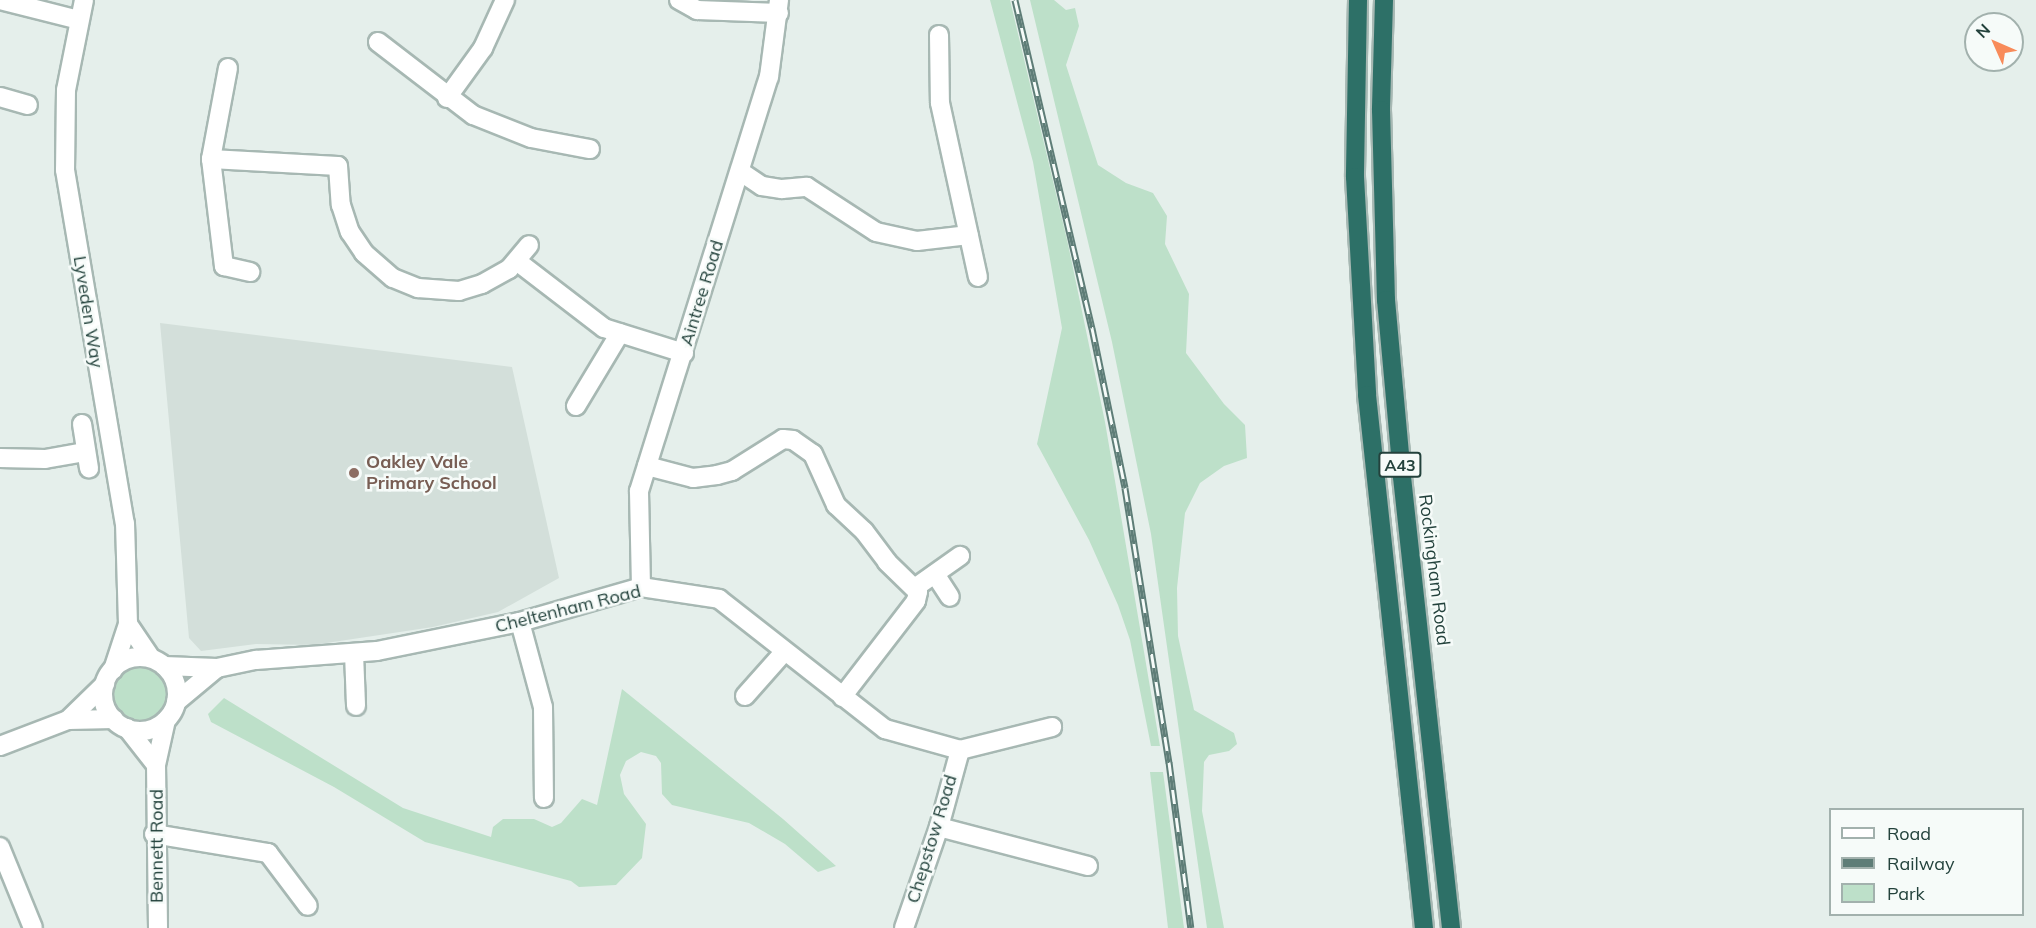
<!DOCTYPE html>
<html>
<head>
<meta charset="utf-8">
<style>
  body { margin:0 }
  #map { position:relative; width:2036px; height:928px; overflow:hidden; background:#e5efeb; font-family:Mulish,sans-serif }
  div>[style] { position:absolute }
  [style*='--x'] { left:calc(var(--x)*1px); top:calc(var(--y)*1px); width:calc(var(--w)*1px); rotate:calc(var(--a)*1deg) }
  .built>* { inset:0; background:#d3dfda }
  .green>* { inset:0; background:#bde0c9 }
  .round { border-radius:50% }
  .roads { filter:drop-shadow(2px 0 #a7b8b3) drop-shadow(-2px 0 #a7b8b3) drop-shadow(0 2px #a7b8b3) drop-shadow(0 -2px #a7b8b3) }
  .minor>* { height:18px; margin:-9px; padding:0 9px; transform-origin:9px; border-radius:9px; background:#fff }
  .minor>.ring { margin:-9px; padding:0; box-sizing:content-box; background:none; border:18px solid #fff; border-radius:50% }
  .highway>* { height:18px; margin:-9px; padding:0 9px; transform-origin:9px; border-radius:9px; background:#2d7067 }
  .rail>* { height:7px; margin-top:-3.5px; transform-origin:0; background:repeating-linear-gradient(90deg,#f6fbf9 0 14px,#5e7d77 0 28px); box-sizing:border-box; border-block:2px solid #5e7d77 }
  .dots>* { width:16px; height:16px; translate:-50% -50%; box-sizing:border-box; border:3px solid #f6fbf9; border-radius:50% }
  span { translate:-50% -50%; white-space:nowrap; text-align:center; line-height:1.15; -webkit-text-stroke:5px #f6fbf9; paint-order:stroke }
  .shield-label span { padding:2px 4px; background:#f6fbf9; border:2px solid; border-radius:4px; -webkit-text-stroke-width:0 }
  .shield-label { font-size:16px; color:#23423c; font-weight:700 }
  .street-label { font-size:18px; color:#23423c }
  .education-label { font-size:18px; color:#785e54; font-weight:700 }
  .left { translate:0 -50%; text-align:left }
  .legend { position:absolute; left:1829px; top:808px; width:195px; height:108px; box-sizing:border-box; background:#f6fbf9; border:2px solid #a2b1ad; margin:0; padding:8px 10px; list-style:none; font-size:18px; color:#23423c }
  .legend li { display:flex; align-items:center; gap:12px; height:30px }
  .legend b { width:30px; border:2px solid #a2b1ad }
  .north { position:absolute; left:1964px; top:12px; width:60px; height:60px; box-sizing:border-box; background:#f6fbf9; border:2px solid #a2b1ad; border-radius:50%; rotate:315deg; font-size:16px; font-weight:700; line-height:24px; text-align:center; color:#23423c }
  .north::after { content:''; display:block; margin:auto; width:21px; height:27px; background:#f88b5a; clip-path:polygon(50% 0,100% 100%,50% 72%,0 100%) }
</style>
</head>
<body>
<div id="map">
  <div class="built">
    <div style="clip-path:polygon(160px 323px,512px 367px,559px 578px,498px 612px,433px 627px,313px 645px,256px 644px,201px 651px,189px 638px)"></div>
  </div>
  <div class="green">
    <div style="clip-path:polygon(990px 0,1010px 0,1068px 244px,1105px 422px,1160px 746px,1151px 746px,1130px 640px,1118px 605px,1089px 540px,1037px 444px,1062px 328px,1033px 162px)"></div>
    <div style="clip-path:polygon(1030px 0,1054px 0,1066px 10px,1075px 8px,1079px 26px,1066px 65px,1098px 165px,1126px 183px,1153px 193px,1167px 216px,1165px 244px,1189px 294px,1186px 353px,1224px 404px,1245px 425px,1247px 458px,1224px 466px,1200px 483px,1185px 513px,1177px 588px,1178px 636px,1194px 710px,1234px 733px,1237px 744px,1229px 751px,1209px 755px,1204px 762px,1202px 811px,1224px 928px,1207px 928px,1151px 534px,1112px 342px)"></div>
    <div class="round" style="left:113px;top:667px;width:54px;height:54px"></div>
    <div style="clip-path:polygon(622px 689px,783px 819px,836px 866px,818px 872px,785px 844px,749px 823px,672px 805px,662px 794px,661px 763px,656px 756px,641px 752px,626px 761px,620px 775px,624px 794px,646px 824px,642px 858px,616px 885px,579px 887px,571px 881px,425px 842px,334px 787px,211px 722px,208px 714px,224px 698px,403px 808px,491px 837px,493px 827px,503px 819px,534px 819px,552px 827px,561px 823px,582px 799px,597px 805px)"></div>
    <div style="clip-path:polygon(1150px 772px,1163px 772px,1184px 928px,1168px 928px)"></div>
  </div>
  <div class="roads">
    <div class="minor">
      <div style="--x:0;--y:0;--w:81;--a:14.2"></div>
      <div style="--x:84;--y:0;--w:92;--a:101.3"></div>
      <div style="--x:66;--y:90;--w:80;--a:90.7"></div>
      <div style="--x:65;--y:170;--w:358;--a:80.4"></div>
      <div style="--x:125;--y:523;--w:101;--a:88.3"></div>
      <div style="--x:128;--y:624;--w:48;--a:108.1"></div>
      <div style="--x:679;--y:0;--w:21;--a:29"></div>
      <div style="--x:697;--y:10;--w:82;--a:2.1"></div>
      <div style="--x:939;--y:35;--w:68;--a:89.2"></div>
      <div style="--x:940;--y:103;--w:178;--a:77.7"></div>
      <div style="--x:378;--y:42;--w:120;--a:37.5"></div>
      <div style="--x:473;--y:115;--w:62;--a:21.6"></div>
      <div style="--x:531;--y:138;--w:60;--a:10.6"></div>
      <div style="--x:228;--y:68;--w:93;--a:100.6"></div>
      <div style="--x:211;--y:159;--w:127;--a:3.2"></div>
      <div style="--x:338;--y:166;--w:39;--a:86"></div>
      <div style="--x:341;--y:205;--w:28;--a:72"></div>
      <div style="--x:350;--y:232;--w:25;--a:56"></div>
      <div style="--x:364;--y:253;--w:38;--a:41"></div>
      <div style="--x:393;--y:278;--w:27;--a:22"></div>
      <div style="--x:418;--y:288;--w:41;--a:4.2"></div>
      <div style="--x:459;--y:291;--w:24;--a:-17"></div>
      <div style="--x:482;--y:284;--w:31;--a:-29"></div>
      <div style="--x:509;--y:269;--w:31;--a:-50"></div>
      <div style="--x:0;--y:97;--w:29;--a:16"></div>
      <div style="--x:447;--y:98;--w:62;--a:-54.2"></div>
      <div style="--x:483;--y:48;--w:53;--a:-65.4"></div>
      <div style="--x:211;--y:159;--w:108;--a:83.1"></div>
      <div style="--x:224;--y:266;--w:27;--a:13"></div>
      <div style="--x:741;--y:172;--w:25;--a:34"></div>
      <div style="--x:762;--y:186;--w:20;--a:9"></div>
      <div style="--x:782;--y:189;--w:25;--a:-5"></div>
      <div style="--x:807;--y:187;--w:82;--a:33.1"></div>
      <div style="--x:876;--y:232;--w:42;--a:12.4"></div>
      <div style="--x:917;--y:241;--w:52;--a:-6.6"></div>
      <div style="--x:518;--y:262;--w:108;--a:37.5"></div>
      <div style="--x:604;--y:328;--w:84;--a:17.4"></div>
      <div style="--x:576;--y:406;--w:85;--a:-58.9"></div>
      <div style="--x:82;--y:424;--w:45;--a:81"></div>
      <div style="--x:0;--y:458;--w:45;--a:1.3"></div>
      <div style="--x:45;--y:459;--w:41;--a:-9.9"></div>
      <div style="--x:647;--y:466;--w:48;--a:14.6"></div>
      <div style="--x:693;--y:478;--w:24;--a:-7"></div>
      <div style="--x:717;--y:475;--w:16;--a:-15"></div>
      <div style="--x:732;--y:471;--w:60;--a:-32.1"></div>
      <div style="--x:783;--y:439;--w:10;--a:6"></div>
      <div style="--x:793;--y:440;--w:24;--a:35"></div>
      <div style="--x:813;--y:454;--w:56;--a:65.7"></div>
      <div style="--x:836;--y:505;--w:38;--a:43"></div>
      <div style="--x:864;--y:531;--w:39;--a:53"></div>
      <div style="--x:887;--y:562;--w:43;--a:44.1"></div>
      <div style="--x:918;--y:592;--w:9;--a:103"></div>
      <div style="--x:916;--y:601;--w:121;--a:127.6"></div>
      <div style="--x:935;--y:574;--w:27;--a:57"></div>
      <div style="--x:641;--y:587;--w:96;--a:-91.2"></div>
      <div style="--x:639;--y:491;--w:434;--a:-72.6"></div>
      <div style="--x:769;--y:77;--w:78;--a:-82.6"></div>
      <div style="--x:916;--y:587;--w:54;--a:-35.2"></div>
      <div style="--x:520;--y:622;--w:88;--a:74.9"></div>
      <div style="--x:543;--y:707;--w:91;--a:89.4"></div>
      <div style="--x:128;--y:624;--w:41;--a:55.9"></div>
      <div style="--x:354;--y:653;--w:53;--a:87.8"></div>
      <div class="ring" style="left:103px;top:657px;width:56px;height:56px"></div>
      <div style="--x:164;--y:666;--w:53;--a:2.2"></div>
      <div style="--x:217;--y:668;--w:40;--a:-12"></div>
      <div style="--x:256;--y:660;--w:121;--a:-4.3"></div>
      <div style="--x:377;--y:651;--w:146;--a:-11.5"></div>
      <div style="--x:520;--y:622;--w:126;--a:-16.1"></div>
      <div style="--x:641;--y:587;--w:79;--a:8.7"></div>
      <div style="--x:719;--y:599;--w:211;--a:38.1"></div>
      <div style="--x:885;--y:729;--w:78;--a:15.6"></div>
      <div style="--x:960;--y:750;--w:95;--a:-14"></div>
      <div style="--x:745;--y:696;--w:59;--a:-48.4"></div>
      <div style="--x:176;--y:702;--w:53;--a:-39.7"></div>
      <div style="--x:68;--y:720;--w:52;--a:-44.2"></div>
      <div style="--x:127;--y:728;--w:47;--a:51.9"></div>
      <div style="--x:0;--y:746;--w:73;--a:-20.9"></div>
      <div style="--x:68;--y:720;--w:46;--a:-1.2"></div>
      <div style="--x:939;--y:827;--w:154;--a:14.7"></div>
      <div style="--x:154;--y:834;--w:116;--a:9.5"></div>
      <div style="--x:268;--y:853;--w:66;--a:53"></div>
      <div style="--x:0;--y:847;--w:87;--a:67.8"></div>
      <div style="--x:158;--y:928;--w:163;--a:-90.7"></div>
      <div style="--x:156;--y:765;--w:46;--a:-77.5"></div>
      <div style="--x:904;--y:928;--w:107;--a:-70.9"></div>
      <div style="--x:939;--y:827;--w:80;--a:-74.7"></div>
    </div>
    <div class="highway">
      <div style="--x:1358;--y:0;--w:177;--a:91"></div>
      <div style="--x:1355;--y:177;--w:218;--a:86.8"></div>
      <div style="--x:1367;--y:395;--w:536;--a:83.9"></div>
      <div style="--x:1384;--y:0;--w:110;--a:91.6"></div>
      <div style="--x:1381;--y:110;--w:190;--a:88.5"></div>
      <div style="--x:1386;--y:300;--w:178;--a:84.8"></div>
      <div style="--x:1402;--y:477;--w:454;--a:83.8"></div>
    </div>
  </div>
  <div class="rail">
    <div style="--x:1015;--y:0;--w:337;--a:76.8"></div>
    <div style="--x:1092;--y:328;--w:163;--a:78.3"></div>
    <div style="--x:1125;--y:488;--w:278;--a:80.9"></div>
    <div style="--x:1169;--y:762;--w:167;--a:82.5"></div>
  </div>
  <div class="dots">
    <div style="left:354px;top:473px;background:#8d6e63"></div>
  </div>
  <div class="shield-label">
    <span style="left:1400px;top:465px">A43</span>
  </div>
  <div class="street-label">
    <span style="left:702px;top:293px;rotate:-73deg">Aintree Road</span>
    <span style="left:88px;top:312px;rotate:81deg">Lyveden Way</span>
    <span style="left:1434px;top:570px;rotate:83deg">Rockingham Road</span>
    <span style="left:568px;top:609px;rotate:-14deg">Cheltenham Road</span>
    <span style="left:932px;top:839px;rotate:-73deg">Chepstow Road</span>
    <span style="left:157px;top:846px;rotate:-90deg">Bennett Road</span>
  </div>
  <div class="education-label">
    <span class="left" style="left:366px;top:473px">Oakley Vale<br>Primary School</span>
  </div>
  <ul class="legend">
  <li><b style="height:8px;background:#fff"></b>Road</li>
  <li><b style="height:8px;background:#5e7d77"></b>Railway</li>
  <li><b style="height:16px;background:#bde0c9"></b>Park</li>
  </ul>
  <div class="north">N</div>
</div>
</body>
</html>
